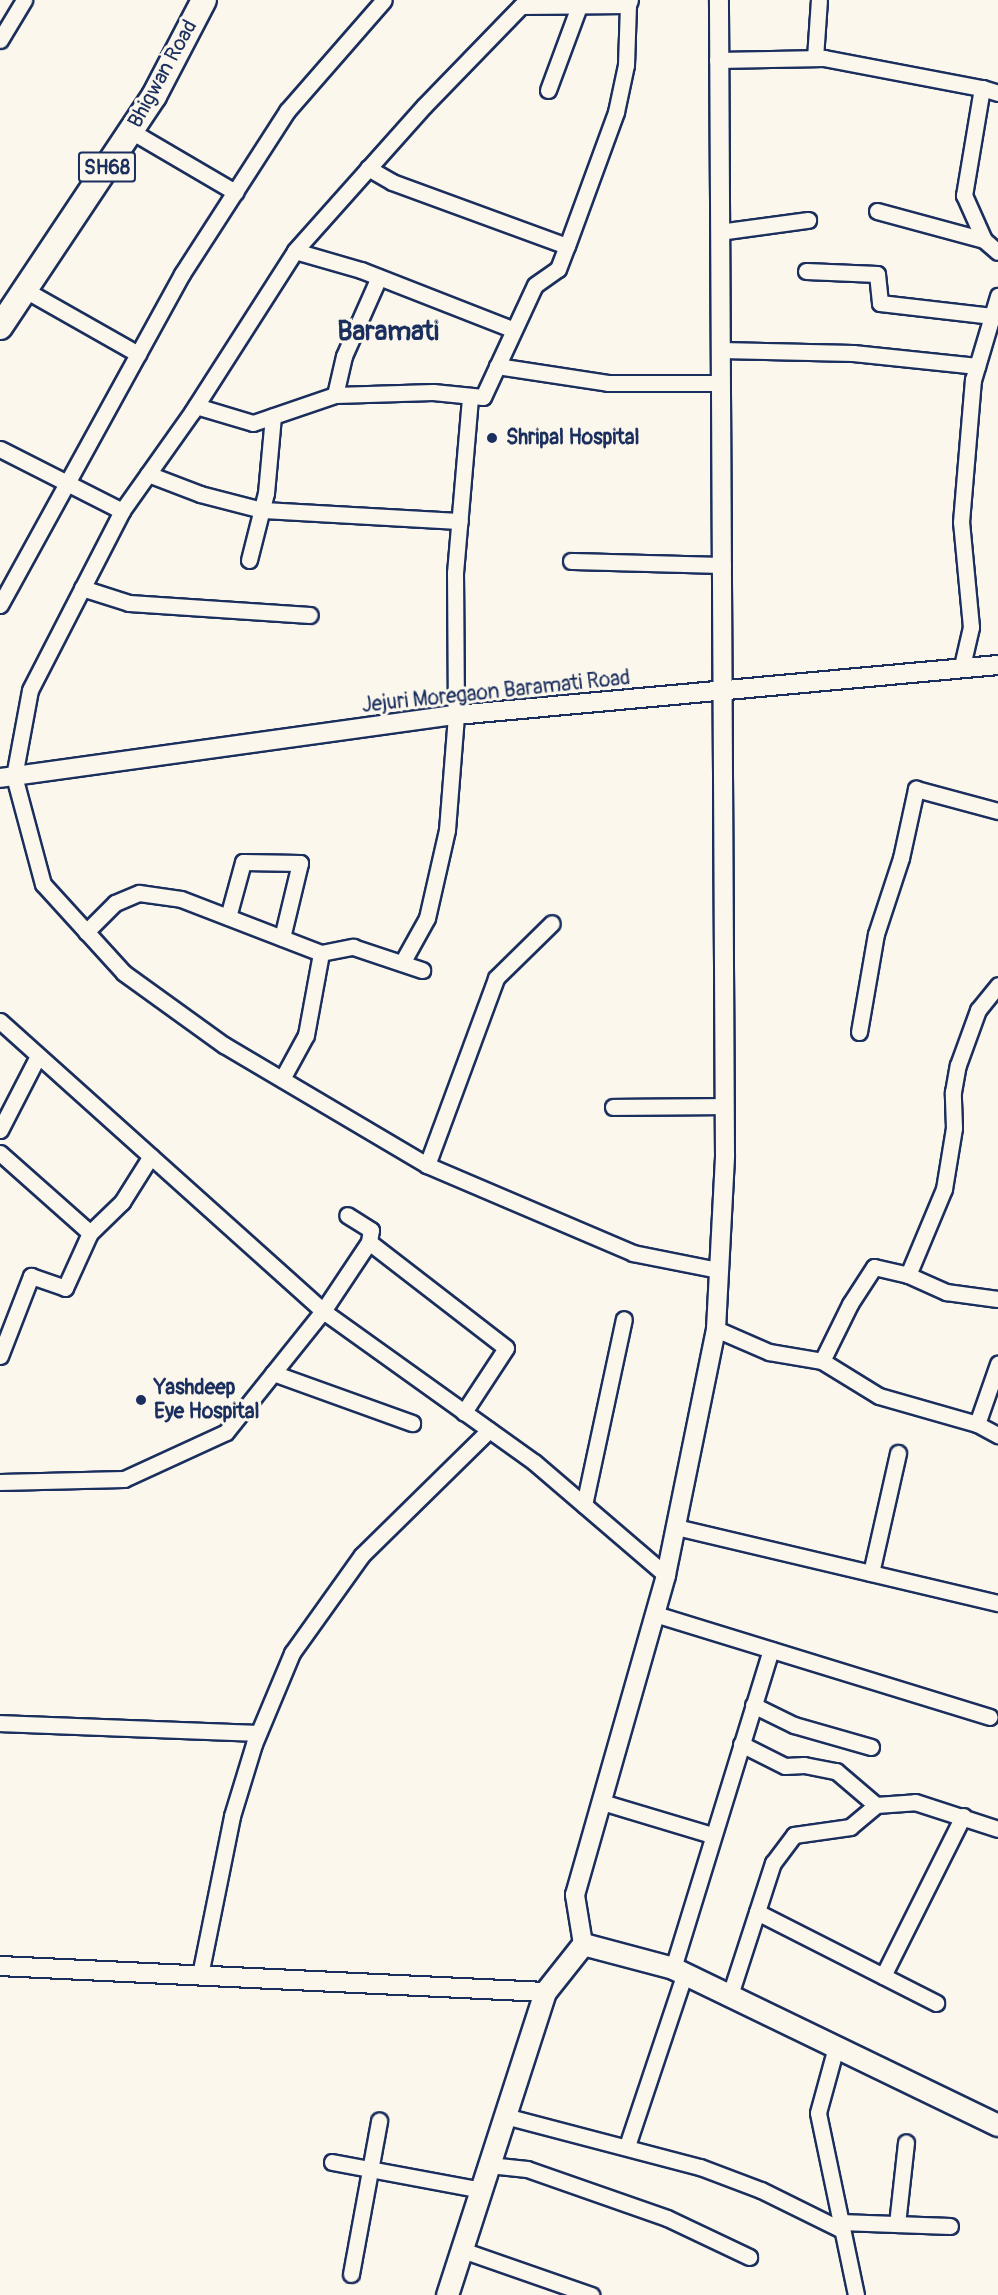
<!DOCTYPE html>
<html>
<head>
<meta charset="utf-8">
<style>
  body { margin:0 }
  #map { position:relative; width:998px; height:2295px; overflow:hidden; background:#fbf7ec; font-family:Pangolin,sans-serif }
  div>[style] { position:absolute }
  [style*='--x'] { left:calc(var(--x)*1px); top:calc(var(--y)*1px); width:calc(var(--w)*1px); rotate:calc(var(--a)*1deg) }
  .roads { filter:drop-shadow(2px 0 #1b2f5e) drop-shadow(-2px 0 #1b2f5e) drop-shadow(0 2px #1b2f5e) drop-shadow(0 -2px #1b2f5e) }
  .minor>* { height:15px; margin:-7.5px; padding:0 7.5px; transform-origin:7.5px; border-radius:7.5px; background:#fbf7ec }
  .tertiary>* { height:18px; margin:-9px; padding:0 9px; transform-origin:9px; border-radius:9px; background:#fbf7ec }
  .secondary>* { height:21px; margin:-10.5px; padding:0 10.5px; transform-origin:10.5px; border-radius:10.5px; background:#fbf7ec }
  .primary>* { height:24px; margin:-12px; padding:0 12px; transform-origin:12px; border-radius:12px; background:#fbf7ec }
  .dots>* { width:16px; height:16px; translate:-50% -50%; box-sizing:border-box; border:3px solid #fbf7ec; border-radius:50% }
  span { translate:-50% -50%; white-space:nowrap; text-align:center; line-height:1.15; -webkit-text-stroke:6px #fbf7ec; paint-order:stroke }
  .shield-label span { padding:2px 4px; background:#fbf7ec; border:2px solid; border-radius:4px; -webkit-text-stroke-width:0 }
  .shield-label { font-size:20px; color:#1b2f5e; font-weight:700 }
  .street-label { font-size:21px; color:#1b2f5e }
  .poi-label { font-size:21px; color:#1b2f5e; font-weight:700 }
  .left { translate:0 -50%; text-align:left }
  .district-label { font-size:27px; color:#1b2f5e; font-weight:700 }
</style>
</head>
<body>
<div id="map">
  <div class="roads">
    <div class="minor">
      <div style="--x:630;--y:0;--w:5;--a:112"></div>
      <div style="--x:628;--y:5;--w:107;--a:179.5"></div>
      <div style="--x:521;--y:6;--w:139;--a:134.1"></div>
      <div style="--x:424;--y:106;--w:194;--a:131.7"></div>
      <div style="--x:295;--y:251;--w:191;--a:122.6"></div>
      <div style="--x:192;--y:412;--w:121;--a:125.3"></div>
      <div style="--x:122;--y:511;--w:201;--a:117.2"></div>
      <div style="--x:30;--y:690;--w:87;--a:100.5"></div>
      <div style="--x:14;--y:776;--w:112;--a:75"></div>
      <div style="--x:43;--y:884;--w:120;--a:47.7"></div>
      <div style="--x:124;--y:973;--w:123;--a:35.8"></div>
      <div style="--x:224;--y:1045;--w:236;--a:30.6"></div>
      <div style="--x:427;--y:1165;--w:224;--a:23.1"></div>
      <div style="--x:633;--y:1253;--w:87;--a:11.3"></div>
      <div style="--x:0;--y:40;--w:47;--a:-59"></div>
      <div style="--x:815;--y:58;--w:58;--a:-86.1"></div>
      <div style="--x:717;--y:60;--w:107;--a:-1.1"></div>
      <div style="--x:824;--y:58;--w:161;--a:10.8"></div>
      <div style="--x:982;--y:88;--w:109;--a:99.5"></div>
      <div style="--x:964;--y:195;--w:49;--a:66"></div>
      <div style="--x:984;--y:240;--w:18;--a:41"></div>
      <div style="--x:982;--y:88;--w:17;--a:17"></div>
      <div style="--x:548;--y:90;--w:90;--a:-69.7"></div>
      <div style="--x:131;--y:131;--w:121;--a:30.4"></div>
      <div style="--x:368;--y:168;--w:28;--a:30"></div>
      <div style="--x:392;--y:182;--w:186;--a:20.1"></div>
      <div style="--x:877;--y:211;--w:111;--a:15.2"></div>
      <div style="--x:719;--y:232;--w:90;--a:-7.7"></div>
      <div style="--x:295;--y:251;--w:69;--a:16.1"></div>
      <div style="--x:361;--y:270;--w:164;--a:21.4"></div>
      <div style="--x:806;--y:271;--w:71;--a:2.4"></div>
      <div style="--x:877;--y:274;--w:29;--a:84"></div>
      <div style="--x:880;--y:303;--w:113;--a:6.6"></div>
      <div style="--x:25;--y:290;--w:130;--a:29.5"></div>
      <div style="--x:721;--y:350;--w:132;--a:1.3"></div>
      <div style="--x:853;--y:353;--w:125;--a:6"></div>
      <div style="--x:497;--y:366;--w:112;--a:8.7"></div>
      <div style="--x:608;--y:383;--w:113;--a:0"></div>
      <div style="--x:335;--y:395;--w:40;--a:-77"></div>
      <div style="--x:344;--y:356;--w:86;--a:-66.1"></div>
      <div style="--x:196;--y:406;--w:59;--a:16.6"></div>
      <div style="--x:253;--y:423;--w:87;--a:-18.9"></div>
      <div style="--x:335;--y:395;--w:98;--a:-1.8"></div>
      <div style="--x:433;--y:392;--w:50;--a:5.7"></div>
      <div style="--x:483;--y:397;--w:123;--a:-65.1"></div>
      <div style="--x:535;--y:285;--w:28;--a:-35"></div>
      <div style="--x:558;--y:269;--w:25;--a:-69"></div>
      <div style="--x:567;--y:246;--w:143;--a:-69.9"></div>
      <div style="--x:616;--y:112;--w:48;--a:-78"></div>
      <div style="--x:626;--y:65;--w:60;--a:-88.1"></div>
      <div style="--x:0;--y:449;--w:137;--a:26.9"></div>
      <div style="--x:148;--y:474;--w:56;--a:21"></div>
      <div style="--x:200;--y:494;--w:64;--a:14.5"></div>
      <div style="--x:262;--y:510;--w:198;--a:3.2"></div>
      <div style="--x:249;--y:560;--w:69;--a:-75.8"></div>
      <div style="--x:266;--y:493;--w:77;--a:-84.8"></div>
      <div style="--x:571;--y:561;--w:152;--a:1.5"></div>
      <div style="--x:82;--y:588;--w:49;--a:17.7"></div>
      <div style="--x:129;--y:603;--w:181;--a:3.8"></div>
      <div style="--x:0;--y:605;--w:378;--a:-61.2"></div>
      <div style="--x:182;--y:274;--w:194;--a:-57.2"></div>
      <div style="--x:287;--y:111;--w:147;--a:-48.9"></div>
      <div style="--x:962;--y:666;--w:40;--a:-77"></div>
      <div style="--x:971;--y:627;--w:105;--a:-95.4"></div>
      <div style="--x:961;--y:522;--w:143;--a:-85.2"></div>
      <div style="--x:973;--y:380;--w:88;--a:-73.4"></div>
      <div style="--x:228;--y:917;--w:57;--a:-74.7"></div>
      <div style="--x:243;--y:862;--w:57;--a:1"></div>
      <div style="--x:300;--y:863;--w:77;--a:103.5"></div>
      <div style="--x:86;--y:932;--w:41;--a:-45"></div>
      <div style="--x:115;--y:903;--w:26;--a:-23"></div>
      <div style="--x:139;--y:893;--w:42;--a:8.1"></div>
      <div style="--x:181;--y:899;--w:150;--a:21.1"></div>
      <div style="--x:321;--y:953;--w:33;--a:-11"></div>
      <div style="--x:353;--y:947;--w:73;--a:18.4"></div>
      <div style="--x:402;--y:963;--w:51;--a:-60.9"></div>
      <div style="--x:427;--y:918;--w:90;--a:-77.2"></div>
      <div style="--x:447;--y:830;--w:115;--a:-85.5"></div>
      <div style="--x:456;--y:715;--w:142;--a:-90.4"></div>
      <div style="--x:455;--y:573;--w:176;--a:-85.1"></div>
      <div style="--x:0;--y:1021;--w:434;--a:41.9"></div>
      <div style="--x:323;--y:1311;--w:259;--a:35.6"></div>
      <div style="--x:534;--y:1462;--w:174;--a:40.6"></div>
      <div style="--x:859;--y:1032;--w:99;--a:-80.2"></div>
      <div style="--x:876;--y:934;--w:80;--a:-71.8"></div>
      <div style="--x:901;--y:858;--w:71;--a:-77.7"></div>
      <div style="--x:916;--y:789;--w:85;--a:15"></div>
      <div style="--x:282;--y:1079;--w:50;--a:-61.4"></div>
      <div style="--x:306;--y:1035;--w:83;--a:-79.6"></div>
      <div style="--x:613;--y:1107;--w:111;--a:-0.5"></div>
      <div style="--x:0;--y:1130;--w:83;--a:-62.8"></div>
      <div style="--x:0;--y:1153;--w:120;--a:41.6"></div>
      <div style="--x:427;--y:1165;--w:199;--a:-69.7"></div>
      <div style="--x:496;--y:978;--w:78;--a:-44.5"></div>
      <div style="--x:369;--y:1242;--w:173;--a:37.7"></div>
      <div style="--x:506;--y:1348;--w:77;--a:123.3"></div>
      <div style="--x:908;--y:1275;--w:42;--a:24.1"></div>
      <div style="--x:946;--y:1292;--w:52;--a:7.7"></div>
      <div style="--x:716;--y:1329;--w:58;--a:23.5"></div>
      <div style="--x:769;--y:1352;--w:54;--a:9.6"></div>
      <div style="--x:822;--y:1361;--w:64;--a:-63.8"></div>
      <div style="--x:850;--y:1304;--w:44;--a:-57"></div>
      <div style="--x:874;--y:1267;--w:35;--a:13"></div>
      <div style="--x:908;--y:1275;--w:93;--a:-67.3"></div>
      <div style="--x:944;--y:1189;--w:62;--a:-80.7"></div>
      <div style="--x:954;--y:1128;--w:36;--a:-92"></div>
      <div style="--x:953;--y:1092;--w:27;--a:-80"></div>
      <div style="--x:958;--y:1065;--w:59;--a:-70"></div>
      <div style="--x:978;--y:1010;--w:32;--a:-51"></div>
      <div style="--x:0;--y:1356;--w:86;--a:-68.8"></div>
      <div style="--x:31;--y:1276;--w:36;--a:19"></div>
      <div style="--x:65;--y:1288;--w:60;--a:-65.6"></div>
      <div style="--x:90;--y:1233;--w:45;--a:-44.1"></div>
      <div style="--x:122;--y:1202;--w:54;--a:-57.8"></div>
      <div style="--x:822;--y:1361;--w:67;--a:31.6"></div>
      <div style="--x:879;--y:1396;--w:102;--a:15.9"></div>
      <div style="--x:977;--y:1424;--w:24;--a:28"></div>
      <div style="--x:273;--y:1373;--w:148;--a:19.8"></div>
      <div style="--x:977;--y:1424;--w:64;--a:-70.7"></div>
      <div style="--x:0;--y:1482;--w:124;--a:-1.4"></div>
      <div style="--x:124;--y:1479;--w:112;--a:-24.7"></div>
      <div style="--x:226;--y:1432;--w:155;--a:-51.3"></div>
      <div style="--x:323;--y:1311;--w:83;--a:-56.3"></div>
      <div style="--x:369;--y:1242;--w:12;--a:-81"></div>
      <div style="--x:371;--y:1230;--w:28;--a:-148"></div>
      <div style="--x:584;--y:1505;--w:190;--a:-77.9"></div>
      <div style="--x:676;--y:1527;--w:331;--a:13.3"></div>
      <div style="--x:871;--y:1573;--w:123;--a:-77.3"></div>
      <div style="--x:655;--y:1614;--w:350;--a:17.1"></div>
      <div style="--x:753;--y:1705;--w:46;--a:26"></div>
      <div style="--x:794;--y:1725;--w:80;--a:15.9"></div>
      <div style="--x:0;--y:1723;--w:258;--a:2.2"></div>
      <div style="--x:741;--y:1744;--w:49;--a:26.6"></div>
      <div style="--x:785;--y:1766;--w:19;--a:-3"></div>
      <div style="--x:804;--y:1765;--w:33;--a:11"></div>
      <div style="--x:836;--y:1771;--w:52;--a:40.4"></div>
      <div style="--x:602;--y:1802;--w:115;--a:16.7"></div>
      <div style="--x:757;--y:1912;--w:201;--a:26.9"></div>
      <div style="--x:673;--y:1968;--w:333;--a:-72.9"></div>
      <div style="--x:200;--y:1975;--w:162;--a:-78.6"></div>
      <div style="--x:232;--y:1816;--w:75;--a:-73"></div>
      <div style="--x:254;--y:1744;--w:99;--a:-67.3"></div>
      <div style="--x:292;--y:1653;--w:120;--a:-54.5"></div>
      <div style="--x:362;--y:1555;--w:178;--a:-44.5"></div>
      <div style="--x:883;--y:1976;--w:179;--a:-63.4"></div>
      <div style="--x:730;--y:1995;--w:139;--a:-72"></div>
      <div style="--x:773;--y:1863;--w:35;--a:-53"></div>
      <div style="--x:794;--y:1835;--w:57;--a:-8.1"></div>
      <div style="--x:850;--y:1827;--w:34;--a:-40"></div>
      <div style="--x:876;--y:1805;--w:39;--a:-4"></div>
      <div style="--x:915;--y:1802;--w:87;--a:18"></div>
      <div style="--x:836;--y:2047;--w:68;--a:105.3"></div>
      <div style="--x:818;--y:2113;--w:186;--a:78.2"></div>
      <div style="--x:505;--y:2116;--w:202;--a:14.7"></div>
      <div style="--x:700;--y:2167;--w:65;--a:20.7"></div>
      <div style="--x:761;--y:2190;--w:90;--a:26.3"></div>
      <div style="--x:627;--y:2146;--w:182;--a:-71.5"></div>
      <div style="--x:332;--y:2162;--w:152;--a:10.6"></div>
      <div style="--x:489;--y:2165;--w:38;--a:6"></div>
      <div style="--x:527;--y:2169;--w:148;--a:19.3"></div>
      <div style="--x:667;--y:2218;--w:91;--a:25.4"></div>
      <div style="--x:840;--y:2222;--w:110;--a:2.1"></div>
      <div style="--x:897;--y:2224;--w:82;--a:-83.7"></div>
      <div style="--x:462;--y:2250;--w:137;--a:19.2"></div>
      <div style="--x:351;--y:2274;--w:156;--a:-79.6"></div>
    </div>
    <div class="tertiary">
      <div style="--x:0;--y:778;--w:460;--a:-7.9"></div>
      <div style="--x:456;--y:715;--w:544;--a:-5.27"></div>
      <div style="--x:583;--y:1944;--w:50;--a:-99.3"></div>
      <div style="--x:575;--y:1895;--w:333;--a:-74.1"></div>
      <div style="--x:666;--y:1575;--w:251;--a:-78.5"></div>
      <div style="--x:716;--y:1329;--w:174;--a:-87"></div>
      <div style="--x:725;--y:1155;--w:1155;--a:-90.3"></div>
      <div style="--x:0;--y:1966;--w:546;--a:2.73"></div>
    </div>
    <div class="secondary">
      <div style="--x:447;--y:2295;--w:318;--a:-72.1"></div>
      <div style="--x:545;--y:1992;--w:61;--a:-51.6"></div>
      <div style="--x:583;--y:1944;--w:93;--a:14.9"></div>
      <div style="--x:673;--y:1968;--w:361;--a:25.8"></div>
    </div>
    <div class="primary">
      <div style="--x:0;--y:327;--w:278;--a:-56.3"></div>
      <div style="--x:154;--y:96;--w:108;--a:-62.5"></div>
    </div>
  </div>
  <div class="dots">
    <div style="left:492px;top:438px;background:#1b2f5e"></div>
    <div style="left:141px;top:1400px;background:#1b2f5e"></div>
  </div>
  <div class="shield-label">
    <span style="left:107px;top:167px">SH68</span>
  </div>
  <div class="street-label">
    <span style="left:163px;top:74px;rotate:-61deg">Bhigwan Road</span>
    <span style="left:496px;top:692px;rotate:-6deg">Jejuri Moregaon Baramati Road</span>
  </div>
  <div class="poi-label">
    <span class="left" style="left:506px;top:438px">Shripal Hospital</span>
    <span class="left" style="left:154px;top:1400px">Yashdeep<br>Eye Hospital</span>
  </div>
  <div class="district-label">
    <span style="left:388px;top:332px">Baramati</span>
  </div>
</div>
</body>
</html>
